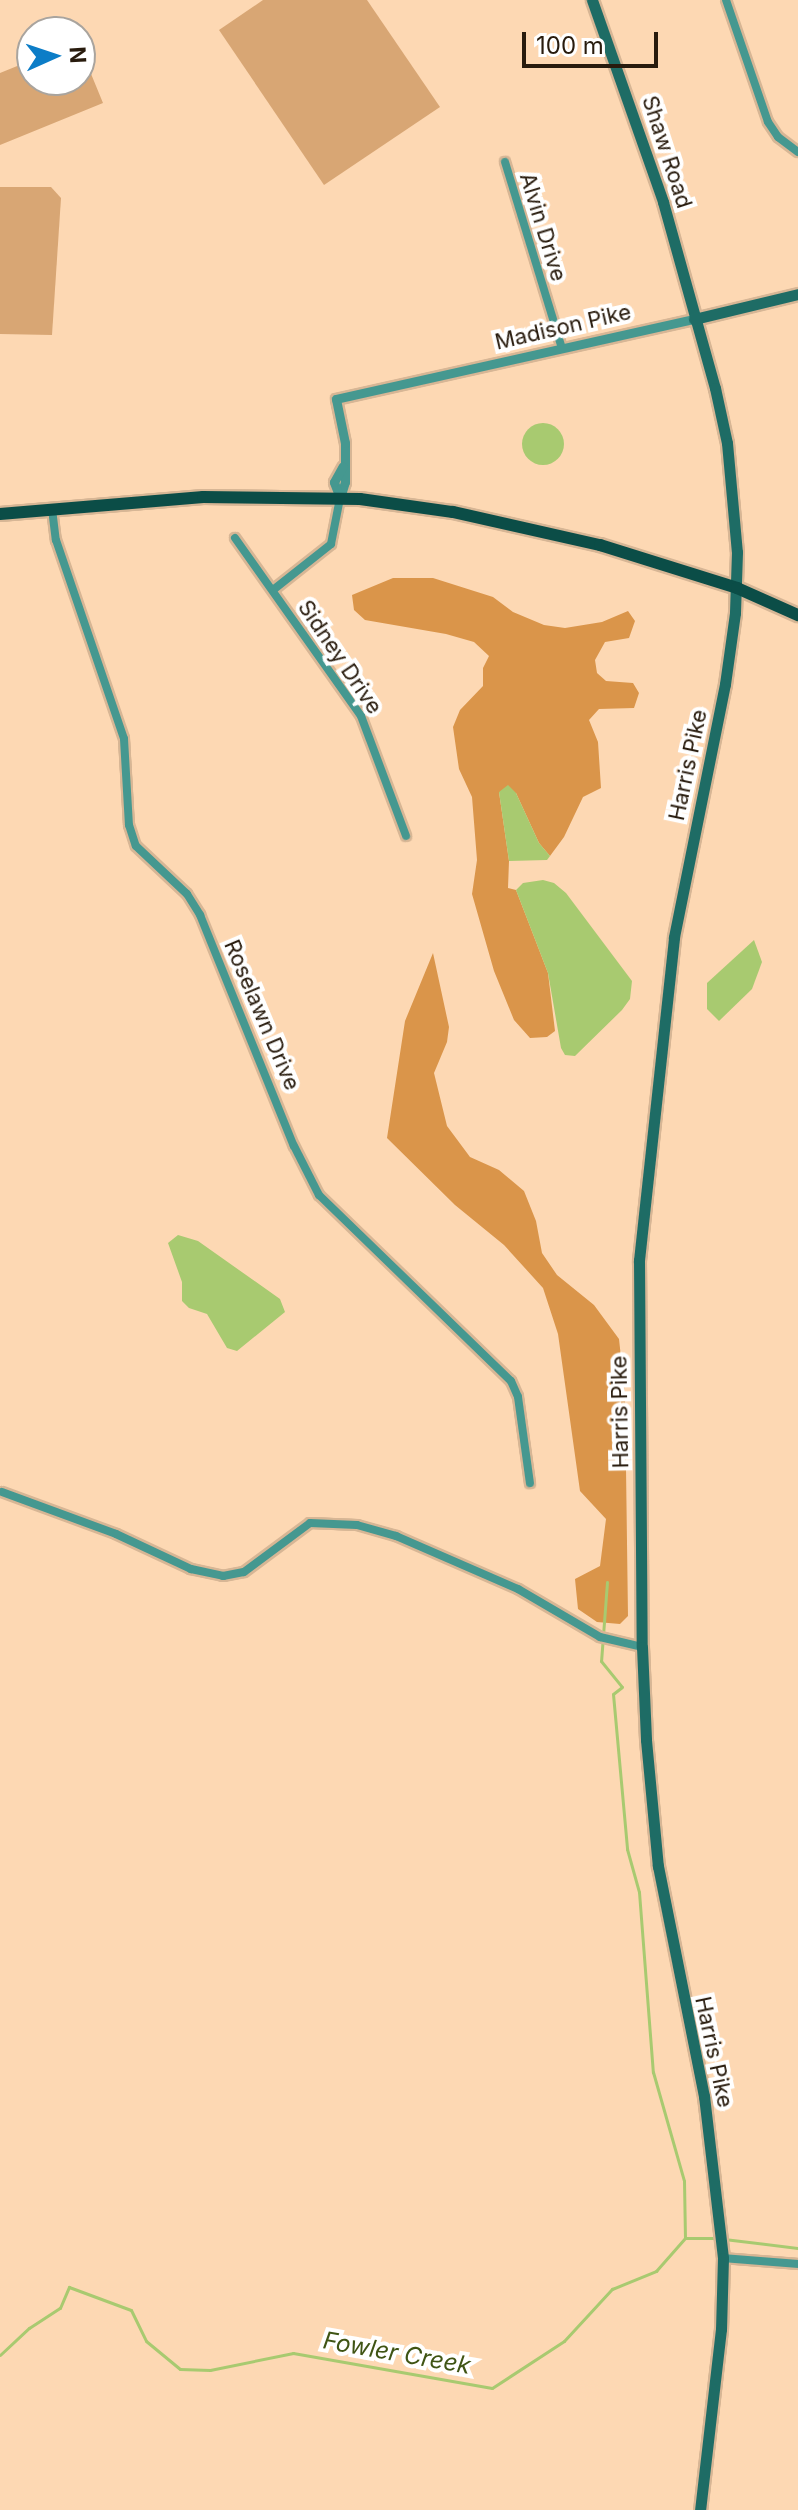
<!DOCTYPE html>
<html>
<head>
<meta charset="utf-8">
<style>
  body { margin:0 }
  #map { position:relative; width:798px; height:2510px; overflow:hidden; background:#fdd8b3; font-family:Inter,sans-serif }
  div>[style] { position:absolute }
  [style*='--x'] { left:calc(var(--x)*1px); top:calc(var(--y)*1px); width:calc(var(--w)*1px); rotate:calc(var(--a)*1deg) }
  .green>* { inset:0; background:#d8a674 }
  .forest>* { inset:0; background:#da954a }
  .water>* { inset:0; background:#a8ca70 }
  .round { border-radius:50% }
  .stream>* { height:3px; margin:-1.5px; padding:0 1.5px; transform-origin:1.5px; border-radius:1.5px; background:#a8ca70 }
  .roads { filter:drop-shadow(2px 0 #d7b695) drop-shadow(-2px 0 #d7b695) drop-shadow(0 2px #d7b695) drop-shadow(0 -2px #d7b695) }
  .minor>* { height:8px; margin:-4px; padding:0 4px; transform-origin:4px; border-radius:4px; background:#459890 }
  .tertiary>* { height:9px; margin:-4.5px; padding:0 4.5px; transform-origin:4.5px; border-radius:4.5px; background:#459890 }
  .secondary>* { height:11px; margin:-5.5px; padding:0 5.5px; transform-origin:5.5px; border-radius:5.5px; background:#1e6c65 }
  .primary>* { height:12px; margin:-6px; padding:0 6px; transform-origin:6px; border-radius:6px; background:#0b4d47 }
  span { translate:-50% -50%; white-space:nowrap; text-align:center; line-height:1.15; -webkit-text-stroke:8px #fff; paint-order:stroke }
  .street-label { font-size:22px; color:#281b0d }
  .water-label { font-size:24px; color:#3f5414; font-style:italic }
  .north { position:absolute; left:16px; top:16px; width:80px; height:80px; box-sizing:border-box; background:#fff; border:2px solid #a9a49e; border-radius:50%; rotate:87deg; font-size:22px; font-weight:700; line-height:32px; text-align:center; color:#281b0d }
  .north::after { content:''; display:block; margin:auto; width:28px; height:36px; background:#0c7dc7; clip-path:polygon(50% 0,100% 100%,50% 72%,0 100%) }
  .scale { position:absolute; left:522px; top:32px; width:136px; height:36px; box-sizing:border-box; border:4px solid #281b0d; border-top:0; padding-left:10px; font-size:24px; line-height:28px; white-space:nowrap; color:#281b0d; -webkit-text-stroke:6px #fff; paint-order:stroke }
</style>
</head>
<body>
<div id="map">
  <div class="green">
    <div style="clip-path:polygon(263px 0,367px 0,440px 107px,324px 185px,219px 30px)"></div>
    <div style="clip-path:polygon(80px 47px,103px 103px,0 145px,0 73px,32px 60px,32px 80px,80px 80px)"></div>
    <div style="clip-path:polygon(0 187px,51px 187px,61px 198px,52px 335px,0 334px)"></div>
  </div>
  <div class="forest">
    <div style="clip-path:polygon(393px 578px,433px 578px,493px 597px,513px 612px,544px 625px,565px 628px,602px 622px,628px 611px,635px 621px,629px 638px,605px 642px,595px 660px,597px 673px,606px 681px,633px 683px,639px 693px,634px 708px,599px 709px,589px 720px,598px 742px,601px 788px,583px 797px,564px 837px,550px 856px,539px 843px,516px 793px,499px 792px,509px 861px,508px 888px,516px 890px,548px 973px,555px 1031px,547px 1037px,530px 1038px,514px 1020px,494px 971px,472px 894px,477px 860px,472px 797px,459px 769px,453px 727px,460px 710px,483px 686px,483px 668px,489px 656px,474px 642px,446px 634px,365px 620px,354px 610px,352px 595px)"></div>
    <div style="clip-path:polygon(433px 953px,449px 1027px,447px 1042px,434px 1073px,447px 1126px,470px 1157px,499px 1170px,524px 1191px,536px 1221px,542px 1253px,557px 1275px,594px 1305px,619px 1339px,625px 1394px,628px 1616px,620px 1624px,597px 1622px,578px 1609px,575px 1579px,600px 1566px,606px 1519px,580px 1491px,558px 1334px,543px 1288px,504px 1245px,455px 1205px,387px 1138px,405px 1021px)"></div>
  </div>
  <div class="water">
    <div class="round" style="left:522px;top:423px;width:42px;height:42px"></div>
    <div style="clip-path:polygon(508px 785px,516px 793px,539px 843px,550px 856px,547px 860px,509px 861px,499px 792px)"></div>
    <div style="clip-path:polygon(543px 880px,554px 883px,566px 893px,632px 981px,630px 999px,622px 1010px,575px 1056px,565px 1055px,561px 1048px,548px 973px,516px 890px,523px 883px)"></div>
    <div style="clip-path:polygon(754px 940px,762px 962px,752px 989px,719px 1021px,707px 1009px,707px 983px)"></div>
    <div style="clip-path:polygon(178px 1235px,198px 1241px,280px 1299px,285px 1312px,237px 1351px,227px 1348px,207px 1314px,189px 1308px,182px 1301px,182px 1282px,168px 1243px)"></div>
  </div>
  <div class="stream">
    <div style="--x:607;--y:1582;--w:79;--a:94.3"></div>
    <div style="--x:601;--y:1661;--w:33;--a:51"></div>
    <div style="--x:622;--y:1687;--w:11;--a:142"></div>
    <div style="--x:613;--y:1694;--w:156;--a:84.8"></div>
    <div style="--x:627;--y:1849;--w:45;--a:74.4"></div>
    <div style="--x:639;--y:1892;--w:181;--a:85.6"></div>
    <div style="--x:653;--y:2072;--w:113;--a:74.1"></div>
    <div style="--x:684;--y:2181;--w:57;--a:89"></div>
    <div style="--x:724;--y:2239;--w:75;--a:6.9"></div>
    <div style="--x:0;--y:2355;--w:40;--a:-43"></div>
    <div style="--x:29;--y:2328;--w:37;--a:-33"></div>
    <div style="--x:60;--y:2308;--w:23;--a:-67"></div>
    <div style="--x:69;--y:2287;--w:66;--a:20.4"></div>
    <div style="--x:131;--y:2310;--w:34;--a:64"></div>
    <div style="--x:146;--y:2341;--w:44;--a:39.5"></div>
    <div style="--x:180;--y:2369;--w:30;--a:2"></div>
    <div style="--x:210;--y:2370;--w:85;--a:-11.6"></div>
    <div style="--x:293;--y:2353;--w:202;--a:10"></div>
    <div style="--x:492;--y:2388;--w:86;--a:-33.1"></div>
    <div style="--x:564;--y:2341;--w:71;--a:-47.3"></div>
    <div style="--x:612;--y:2289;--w:48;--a:-22.2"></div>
    <div style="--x:656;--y:2271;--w:44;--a:-48.7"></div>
    <div style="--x:685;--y:2238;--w:32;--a:0"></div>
  </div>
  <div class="roads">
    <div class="minor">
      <div style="--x:726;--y:0;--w:129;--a:71"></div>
      <div style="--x:768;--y:122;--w:18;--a:56"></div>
      <div style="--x:778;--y:137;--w:25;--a:37"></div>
      <div style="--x:505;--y:162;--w:195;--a:73"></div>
      <div style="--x:52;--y:509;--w:31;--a:83"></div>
      <div style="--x:56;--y:540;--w:210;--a:71.1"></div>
      <div style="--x:124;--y:739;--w:86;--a:86.7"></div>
      <div style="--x:129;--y:825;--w:22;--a:72"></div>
      <div style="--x:136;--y:846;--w:70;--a:43.3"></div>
      <div style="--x:187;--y:894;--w:25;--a:58"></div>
      <div style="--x:200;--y:915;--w:249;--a:67.9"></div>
      <div style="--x:294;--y:1146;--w:55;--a:63"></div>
      <div style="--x:319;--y:1195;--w:267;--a:44.1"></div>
      <div style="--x:511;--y:1381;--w:17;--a:66"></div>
      <div style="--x:518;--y:1397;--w:87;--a:82.1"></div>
      <div style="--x:235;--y:538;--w:218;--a:54.7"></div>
      <div style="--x:361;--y:716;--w:128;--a:69.4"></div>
      <div style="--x:273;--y:590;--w:74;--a:-38.4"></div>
      <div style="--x:331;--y:544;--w:47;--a:-78.9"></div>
      <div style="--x:2;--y:1492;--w:121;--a:20.2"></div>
      <div style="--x:116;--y:1534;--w:83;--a:25"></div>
      <div style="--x:191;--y:1569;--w:33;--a:12"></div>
      <div style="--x:223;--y:1576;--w:21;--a:-11"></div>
      <div style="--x:244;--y:1572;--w:82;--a:-36.6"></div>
      <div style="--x:310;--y:1523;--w:47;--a:2.4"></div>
      <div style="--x:357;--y:1525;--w:41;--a:15.8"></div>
      <div style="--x:396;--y:1536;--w:133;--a:23.5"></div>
      <div style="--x:518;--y:1589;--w:95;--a:30.3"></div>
      <div style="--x:600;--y:1637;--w:43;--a:13.4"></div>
      <div style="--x:723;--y:2258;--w:75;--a:4.6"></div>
    </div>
    <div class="tertiary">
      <div style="--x:340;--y:498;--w:17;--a:-73"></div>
      <div style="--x:345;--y:482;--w:39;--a:-90"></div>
      <div style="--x:345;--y:443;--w:45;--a:-101.6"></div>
      <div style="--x:336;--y:399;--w:367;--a:-12.6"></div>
      <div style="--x:340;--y:498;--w:17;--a:-111"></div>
      <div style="--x:334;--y:482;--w:18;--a:-61"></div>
    </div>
    <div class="secondary">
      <div style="--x:592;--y:0;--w:214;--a:70.6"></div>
      <div style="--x:663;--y:202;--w:193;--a:74.4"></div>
      <div style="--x:715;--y:388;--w:56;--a:77.7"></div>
      <div style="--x:727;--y:443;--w:109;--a:84.8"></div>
      <div style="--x:737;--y:552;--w:61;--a:91.9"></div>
      <div style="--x:735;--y:613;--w:72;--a:98"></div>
      <div style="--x:725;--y:684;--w:259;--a:101.4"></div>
      <div style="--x:674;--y:938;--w:324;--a:96.2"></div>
      <div style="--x:639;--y:1260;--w:387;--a:89.6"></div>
      <div style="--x:642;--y:1647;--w:93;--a:87.5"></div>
      <div style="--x:646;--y:1740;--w:127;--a:84.6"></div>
      <div style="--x:658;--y:1866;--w:235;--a:78.7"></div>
      <div style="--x:704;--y:2096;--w:163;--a:83.3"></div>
      <div style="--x:723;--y:2258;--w:71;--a:91.6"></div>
      <div style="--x:721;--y:2329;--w:182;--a:96.6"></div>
      <div style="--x:694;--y:319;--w:107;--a:-13.5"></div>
    </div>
    <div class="primary">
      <div style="--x:0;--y:514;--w:204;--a:-4.8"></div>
      <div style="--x:203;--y:497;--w:157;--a:0.7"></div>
      <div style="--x:360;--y:499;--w:94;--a:8"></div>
      <div style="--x:453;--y:512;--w:151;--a:12.7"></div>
      <div style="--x:600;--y:545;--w:144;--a:17.4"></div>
      <div style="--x:737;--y:588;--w:67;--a:23.9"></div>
    </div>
  </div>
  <div class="street-label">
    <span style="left:667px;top:152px;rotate:72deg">Shaw Road</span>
    <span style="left:543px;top:227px;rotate:73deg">Alvin Drive</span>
    <span style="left:563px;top:327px;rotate:-13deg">Madison Pike</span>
    <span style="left:340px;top:657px;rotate:56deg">Sidney Drive</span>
    <span style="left:688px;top:765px;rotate:-78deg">Harris Pike</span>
    <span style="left:262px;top:1015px;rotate:67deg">Roselawn Drive</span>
    <span style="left:620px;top:1412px;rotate:-91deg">Harris Pike</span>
    <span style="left:714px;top:2052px;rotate:78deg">Harris Pike</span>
  </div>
  <div class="water-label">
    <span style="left:397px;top:2353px;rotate:10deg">Fowler Creek</span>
  </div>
  <div class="north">N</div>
  <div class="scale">100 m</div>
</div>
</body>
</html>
